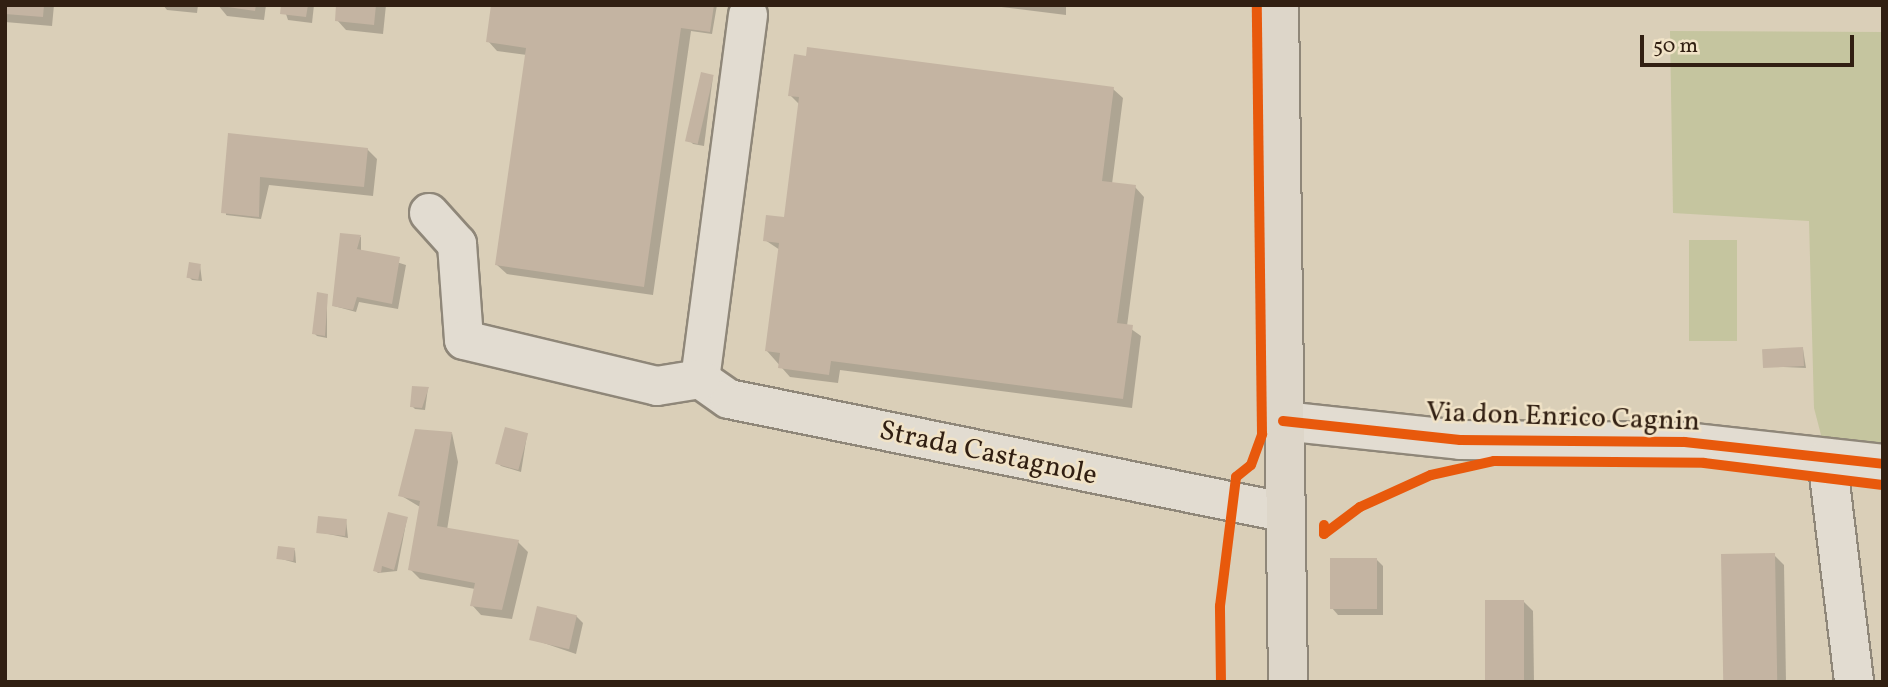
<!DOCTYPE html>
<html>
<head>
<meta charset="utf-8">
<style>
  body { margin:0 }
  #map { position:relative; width:1888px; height:687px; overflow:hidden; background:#dacfb8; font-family:Vollkorn,serif }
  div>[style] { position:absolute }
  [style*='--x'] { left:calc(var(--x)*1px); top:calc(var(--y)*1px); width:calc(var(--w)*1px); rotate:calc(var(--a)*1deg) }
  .green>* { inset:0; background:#c5c59f; transform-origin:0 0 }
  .shadow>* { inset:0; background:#0003 }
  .building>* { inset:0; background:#c4b4a2; transform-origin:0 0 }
  .roads { filter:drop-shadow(2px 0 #8f8779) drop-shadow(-2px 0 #8f8779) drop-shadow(0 2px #8f8779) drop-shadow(0 -2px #8f8779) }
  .minor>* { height:38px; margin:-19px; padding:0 19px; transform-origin:19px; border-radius:19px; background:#e2dcd1 }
  .major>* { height:38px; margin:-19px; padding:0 19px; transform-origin:19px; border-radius:19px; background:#ddd6c9 }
  .cycleway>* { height:10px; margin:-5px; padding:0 5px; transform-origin:5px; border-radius:5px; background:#e8590c }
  span { translate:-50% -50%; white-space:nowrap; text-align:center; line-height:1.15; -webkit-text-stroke:5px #f1e3c7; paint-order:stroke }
  .street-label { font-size:28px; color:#311f12 }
  .frame { position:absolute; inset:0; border:7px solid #311f12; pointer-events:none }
  .scale { position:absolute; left:1640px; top:35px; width:214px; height:32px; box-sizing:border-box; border:4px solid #311f12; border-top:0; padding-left:9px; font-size:21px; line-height:24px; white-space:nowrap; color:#311f12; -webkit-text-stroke:5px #f1e3c7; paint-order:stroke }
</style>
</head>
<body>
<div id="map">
  <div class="green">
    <div style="clip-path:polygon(1670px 31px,1883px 32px,1883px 464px,1827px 458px,1814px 408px,1809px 221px,1673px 213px)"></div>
    <div style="left:1689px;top:240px;width:48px;height:101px"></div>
  </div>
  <div class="shadow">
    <div style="clip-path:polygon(5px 5px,54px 5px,52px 26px,5px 22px)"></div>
    <div style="clip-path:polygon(163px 5px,198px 5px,197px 13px,167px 10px)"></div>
    <div style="clip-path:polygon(218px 5px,266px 5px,264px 20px,227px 16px)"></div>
    <div style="clip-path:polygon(283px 5px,314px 5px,312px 23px,288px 20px)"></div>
    <div style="clip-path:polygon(338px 5px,386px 5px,383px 34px,346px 30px,337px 20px)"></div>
    <div style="clip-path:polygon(493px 5px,717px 5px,712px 34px,691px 31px,653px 295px,507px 274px,497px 265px,527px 55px,497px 51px,488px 41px)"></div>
    <div style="clip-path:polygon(985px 5px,1066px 5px,1066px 15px)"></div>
    <div style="clip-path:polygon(713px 76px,704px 146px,693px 144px,690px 141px)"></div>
    <div style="clip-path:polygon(1113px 89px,1123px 98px,1112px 184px,1135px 187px,1144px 197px,1127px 326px,1141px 336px,1132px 408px,840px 370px,838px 383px,790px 377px,767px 351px,780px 250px,765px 240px,785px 219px,800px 105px,790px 95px)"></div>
    <div style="clip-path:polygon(230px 134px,367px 149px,377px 159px,373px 196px,269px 185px,261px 219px,226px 215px)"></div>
    <div style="clip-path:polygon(342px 235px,361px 237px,361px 251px,406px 265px,398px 309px,359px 302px,356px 312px,334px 306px)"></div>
    <div style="clip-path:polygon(200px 265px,202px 281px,192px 280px,189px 277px)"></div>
    <div style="clip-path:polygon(327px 295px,327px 338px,317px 336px,314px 333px)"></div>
    <div style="clip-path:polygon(1803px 349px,1806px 368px,1765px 366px)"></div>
    <div style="clip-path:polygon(428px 388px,425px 410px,415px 409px,412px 406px)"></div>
    <div style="clip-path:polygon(452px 433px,458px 462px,447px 530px,518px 542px,528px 552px,512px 619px,481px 615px,472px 605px,475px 589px,420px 579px,410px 569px,420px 507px,400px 495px)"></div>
    <div style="clip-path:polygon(527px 435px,521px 472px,501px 466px,498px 463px)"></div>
    <div style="clip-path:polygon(407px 518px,397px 571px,378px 573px,375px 570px)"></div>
    <div style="clip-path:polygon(346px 520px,348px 538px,318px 532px)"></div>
    <div style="clip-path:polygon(295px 550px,296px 563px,278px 558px)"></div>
    <div style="clip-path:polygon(1774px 555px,1784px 565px,1786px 682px,1725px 682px)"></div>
    <div style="clip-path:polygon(1376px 559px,1383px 566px,1383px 615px,1338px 615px,1332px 608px)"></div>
    <div style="clip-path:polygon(1523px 601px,1533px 611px,1534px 682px,1488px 682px)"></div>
    <div style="clip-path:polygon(576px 616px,583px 623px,576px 654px,532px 639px)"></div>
  </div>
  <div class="building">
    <div style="clip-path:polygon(5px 5px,44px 5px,43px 17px,5px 14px)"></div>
    <div style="clip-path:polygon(214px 5px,256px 5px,255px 11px)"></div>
    <div style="clip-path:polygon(281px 5px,308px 5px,306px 17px,280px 14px)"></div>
    <div style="clip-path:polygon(336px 5px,376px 5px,374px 25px,335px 21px)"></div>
    <div style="clip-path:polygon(491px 5px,714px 5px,710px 32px,681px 28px,644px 287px,495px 265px,526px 48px,486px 42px)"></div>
    <div style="clip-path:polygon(807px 47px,1114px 87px,1102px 181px,1136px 185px,1117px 323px,1133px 325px,1123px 399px,831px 361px,829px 375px,778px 368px,780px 353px,765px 351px,779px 243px,763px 241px,766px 215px,784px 217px,799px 97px,788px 96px,794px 54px,806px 56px)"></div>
    <div style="left:701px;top:72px;width:13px;height:71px;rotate:13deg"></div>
    <div style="clip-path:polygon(228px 133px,368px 148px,364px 187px,260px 177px,259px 217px,221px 213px)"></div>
    <div style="clip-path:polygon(340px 233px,361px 235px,357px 249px,400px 257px,392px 304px,357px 297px,353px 310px,332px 306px)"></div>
    <div style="left:189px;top:262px;width:12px;height:16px;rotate:9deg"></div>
    <div style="clip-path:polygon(317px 292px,328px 294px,325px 336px,312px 334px)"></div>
    <div style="left:1803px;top:347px;width:19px;height:41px;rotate:87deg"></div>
    <div style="clip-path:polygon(412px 386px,429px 387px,422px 408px,410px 407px)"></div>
    <div style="left:505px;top:427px;width:24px;height:38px;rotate:15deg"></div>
    <div style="clip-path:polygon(415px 429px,452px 432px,437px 526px,519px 540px,502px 610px,470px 606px,475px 583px,408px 570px,420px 501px,398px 496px)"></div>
    <div style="clip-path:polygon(388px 512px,408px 517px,394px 570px,382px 566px,381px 573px,373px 571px)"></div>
    <div style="left:318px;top:516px;width:29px;height:17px;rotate:6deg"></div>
    <div style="left:278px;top:546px;width:17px;height:13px;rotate:7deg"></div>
    <div style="left:1775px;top:553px;width:129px;height:54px;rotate:89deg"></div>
    <div style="left:1330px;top:558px;width:47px;height:51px"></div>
    <div style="left:1485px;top:600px;width:39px;height:82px"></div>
    <div style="left:537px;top:606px;width:41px;height:35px;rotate:13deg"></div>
  </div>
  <div class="roads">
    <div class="minor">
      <div style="--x:748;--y:15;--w:367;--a:97.5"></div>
      <div style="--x:700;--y:379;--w:35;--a:35"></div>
      <div style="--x:729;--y:399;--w:565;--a:11.53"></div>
      <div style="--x:429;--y:213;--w:42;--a:47.9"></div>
      <div style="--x:457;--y:244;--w:96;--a:85.8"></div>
      <div style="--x:464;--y:340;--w:198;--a:13.4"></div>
      <div style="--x:657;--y:386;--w:44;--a:-9.2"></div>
      <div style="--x:1283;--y:421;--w:178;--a:6.1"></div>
      <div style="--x:1460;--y:440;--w:225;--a:0.5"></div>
      <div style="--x:1685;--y:442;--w:199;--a:6.3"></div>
      <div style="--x:1827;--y:458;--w:226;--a:83.1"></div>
    </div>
    <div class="major">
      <div style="--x:1279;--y:5;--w:677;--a:89.24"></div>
    </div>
  </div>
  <div class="cycleway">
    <div style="--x:1283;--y:421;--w:178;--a:6.1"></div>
    <div style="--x:1460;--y:440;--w:225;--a:0.5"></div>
    <div style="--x:1685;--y:442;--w:199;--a:6.3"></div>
    <div style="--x:1324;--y:525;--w:9;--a:90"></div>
    <div style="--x:1324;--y:534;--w:45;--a:-36.9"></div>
    <div style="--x:1360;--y:507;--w:78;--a:-24.3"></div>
    <div style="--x:1431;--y:475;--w:65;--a:-12.5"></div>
    <div style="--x:1494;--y:461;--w:210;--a:0.5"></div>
    <div style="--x:1704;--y:463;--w:180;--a:7"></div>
    <div style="--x:1221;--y:682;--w:76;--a:-90.8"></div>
    <div style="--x:1220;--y:606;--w:130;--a:-82.9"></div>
    <div style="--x:1236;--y:477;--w:19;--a:-39"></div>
    <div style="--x:1251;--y:465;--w:33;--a:-70"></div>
    <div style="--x:1262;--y:434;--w:429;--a:-90.7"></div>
  </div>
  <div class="street-label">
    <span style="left:1563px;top:418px;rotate:2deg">Via don Enrico Cagnin</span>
    <span style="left:988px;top:454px;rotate:12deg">Strada Castagnole</span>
  </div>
  <div class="frame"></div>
  <div class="scale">50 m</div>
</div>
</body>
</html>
